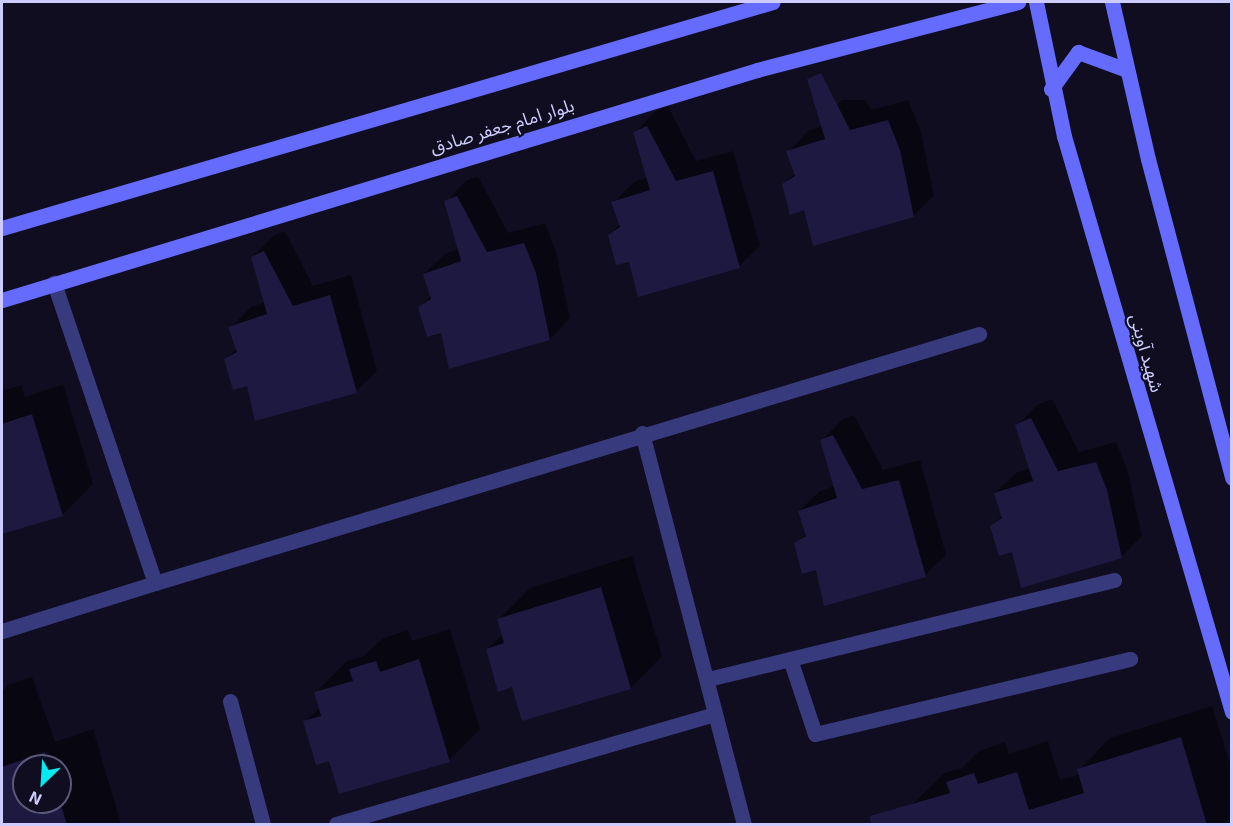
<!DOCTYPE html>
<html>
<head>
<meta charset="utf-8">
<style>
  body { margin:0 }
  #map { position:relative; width:1233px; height:826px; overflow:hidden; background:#0f0d1f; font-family:"Exo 2","Noto Sans Arabic",sans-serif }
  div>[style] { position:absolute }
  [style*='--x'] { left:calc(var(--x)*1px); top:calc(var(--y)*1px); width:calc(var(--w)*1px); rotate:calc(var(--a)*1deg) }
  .shadow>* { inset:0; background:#0007 }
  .building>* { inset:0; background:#1e1940 }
  .street>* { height:15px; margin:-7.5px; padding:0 7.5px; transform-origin:7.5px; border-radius:7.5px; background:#383a7e }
  .secondary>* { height:15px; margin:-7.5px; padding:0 7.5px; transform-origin:7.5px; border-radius:7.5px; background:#646bfd }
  span { translate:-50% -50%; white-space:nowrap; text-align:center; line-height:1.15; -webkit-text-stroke:4.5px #0f0d1f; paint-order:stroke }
  .street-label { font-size:18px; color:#ceccfe }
  .frame { position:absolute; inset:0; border:3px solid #ceccfe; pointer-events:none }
  .north { position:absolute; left:12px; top:754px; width:60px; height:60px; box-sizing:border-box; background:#0f0d1f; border:2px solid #5b5978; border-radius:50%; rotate:205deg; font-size:16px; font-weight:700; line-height:24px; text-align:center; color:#ceccfe }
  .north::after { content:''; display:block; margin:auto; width:21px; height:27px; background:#04eaf2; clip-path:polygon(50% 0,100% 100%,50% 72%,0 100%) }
</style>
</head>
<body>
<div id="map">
  <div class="shadow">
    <div style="clip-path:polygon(842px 100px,866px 100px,871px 110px,908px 100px,920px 129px,934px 195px,913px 216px,805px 208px,783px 185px,795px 173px,788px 152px,808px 131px,823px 126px,821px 120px)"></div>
    <div style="clip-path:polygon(668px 106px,696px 161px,733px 151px,760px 246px,739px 266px,630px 260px,609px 235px,620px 224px,613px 203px,634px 182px,648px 177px,635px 132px,656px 111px)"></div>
    <div style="clip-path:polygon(478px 176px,508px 233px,545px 223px,556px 252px,570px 318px,550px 339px,442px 332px,420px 307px,432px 295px,424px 274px,445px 254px,459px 249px,446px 202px,466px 181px)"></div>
    <div style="clip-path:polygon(285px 231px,313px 286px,351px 275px,377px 371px,356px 391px,248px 384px,226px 360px,237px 348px,230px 328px,251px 307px,266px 302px,252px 257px,273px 236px)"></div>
    <div style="clip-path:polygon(63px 384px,93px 484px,62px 515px,2px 533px,2px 391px,21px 385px,25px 397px)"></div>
    <div style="clip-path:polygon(1052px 399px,1079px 452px,1116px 442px,1127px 469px,1142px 536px,1121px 557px,1013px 550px,991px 526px,1003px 515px,995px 493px,1016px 473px,1031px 468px,1017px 426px,1037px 405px)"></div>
    <div style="clip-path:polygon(854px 415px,883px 470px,920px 460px,946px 555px,925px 575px,817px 568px,795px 544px,807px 533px,799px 511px,820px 491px,835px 486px,821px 441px,842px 420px)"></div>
    <div style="clip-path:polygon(632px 556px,662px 656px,631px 688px,513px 686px,487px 649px,503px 634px,498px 620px,530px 588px)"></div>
    <div style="clip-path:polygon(450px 629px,480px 729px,449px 760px,330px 759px,305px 722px,320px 707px,315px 693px,347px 661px,364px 656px,382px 639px,408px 630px,412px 641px)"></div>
    <div style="clip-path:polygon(evenodd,32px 677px,55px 742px,93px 729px,121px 824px,2px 824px,2px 692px,8px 685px,32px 677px,24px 766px,60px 766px,60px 802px,24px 802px,24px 766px)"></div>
    <div style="clip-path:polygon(1212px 706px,1232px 770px,1232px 817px,1224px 824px,911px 824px,913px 804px,944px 773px,962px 768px,979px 751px,1005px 742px,1009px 754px,1048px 741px,1060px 780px,1080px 774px,1079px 770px,1110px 738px)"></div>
  </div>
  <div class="building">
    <div style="clip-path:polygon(821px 73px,850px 130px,888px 120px,900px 150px,914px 217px,813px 246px,804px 210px,790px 215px,782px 184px,795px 176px,786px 151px,825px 139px,807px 79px)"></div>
    <div style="clip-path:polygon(647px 126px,676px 181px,713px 171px,740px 268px,638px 297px,629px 262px,616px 265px,608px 235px,620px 227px,611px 202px,650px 190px,633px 132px)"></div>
    <div style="clip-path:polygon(457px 196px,487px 252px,524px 243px,536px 273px,550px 340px,449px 369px,441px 333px,427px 337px,418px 307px,431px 299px,423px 274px,461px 261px,444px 201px)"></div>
    <div style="clip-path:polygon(264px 251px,293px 306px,330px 295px,357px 393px,255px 421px,247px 386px,233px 390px,224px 359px,237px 352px,228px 327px,267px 314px,251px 257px)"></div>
    <div style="clip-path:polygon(32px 414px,63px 516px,2px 534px,2px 424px)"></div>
    <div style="clip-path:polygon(1031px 418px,1058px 471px,1096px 462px,1107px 490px,1122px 558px,1021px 588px,1012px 552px,999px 556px,990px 526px,1002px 518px,994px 493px,1033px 481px,1015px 425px)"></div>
    <div style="clip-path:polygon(833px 435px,862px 489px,899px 480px,926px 577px,824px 606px,816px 570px,802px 574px,794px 543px,806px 536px,798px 511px,837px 498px,820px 440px)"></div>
    <div style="clip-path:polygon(601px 587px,631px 689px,522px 721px,512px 687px,498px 692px,486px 649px,504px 643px,497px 619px)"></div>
    <div style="clip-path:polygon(419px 659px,450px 762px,339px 794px,329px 761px,316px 765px,303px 721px,321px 716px,314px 692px,353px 681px,349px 669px,376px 661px,380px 672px)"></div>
    <div style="clip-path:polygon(1181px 737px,1207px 825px,871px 825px,870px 816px,950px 793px,946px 782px,974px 773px,978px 784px,1017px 772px,1029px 810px,1084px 793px,1077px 769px)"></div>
    <div style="clip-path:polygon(45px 752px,48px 764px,62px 760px,72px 790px,60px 800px,60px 766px,24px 766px,24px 802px,60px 802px,67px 825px,2px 825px,2px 767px)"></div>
  </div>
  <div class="street">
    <div style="--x:642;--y:433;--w:404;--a:75.4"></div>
    <div style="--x:155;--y:583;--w:861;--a:-16.81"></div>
    <div style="--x:2;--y:631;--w:160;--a:-17.4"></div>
    <div style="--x:155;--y:583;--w:317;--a:-108.6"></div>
    <div style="--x:790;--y:659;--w:79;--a:71.6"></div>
    <div style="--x:815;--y:734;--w:324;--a:-13.4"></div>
    <div style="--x:708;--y:679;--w:418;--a:-13.7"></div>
    <div style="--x:230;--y:701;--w:127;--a:75"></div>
    <div style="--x:336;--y:824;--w:394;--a:-16.2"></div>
  </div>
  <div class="secondary">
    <div style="--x:1036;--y:2;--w:137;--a:78.2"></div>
    <div style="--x:1064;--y:136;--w:600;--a:73.74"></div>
    <div style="--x:1112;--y:2;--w:161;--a:77.1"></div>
    <div style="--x:1148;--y:159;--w:330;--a:75.2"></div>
    <div style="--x:1051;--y:89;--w:46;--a:-53.9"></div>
    <div style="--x:1078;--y:52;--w:52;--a:20.2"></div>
    <div style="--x:2;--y:228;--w:803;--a:-16.34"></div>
    <div style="--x:2;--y:300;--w:789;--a:-16.94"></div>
    <div style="--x:757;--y:70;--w:270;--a:-14.6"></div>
  </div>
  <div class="street-label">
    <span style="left:502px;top:126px;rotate:-17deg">بلوار امام جعفر صادق</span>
    <span style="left:1147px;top:353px;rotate:74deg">شهید آوینی</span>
  </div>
  <div class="frame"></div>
  <div class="north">N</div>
</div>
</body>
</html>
